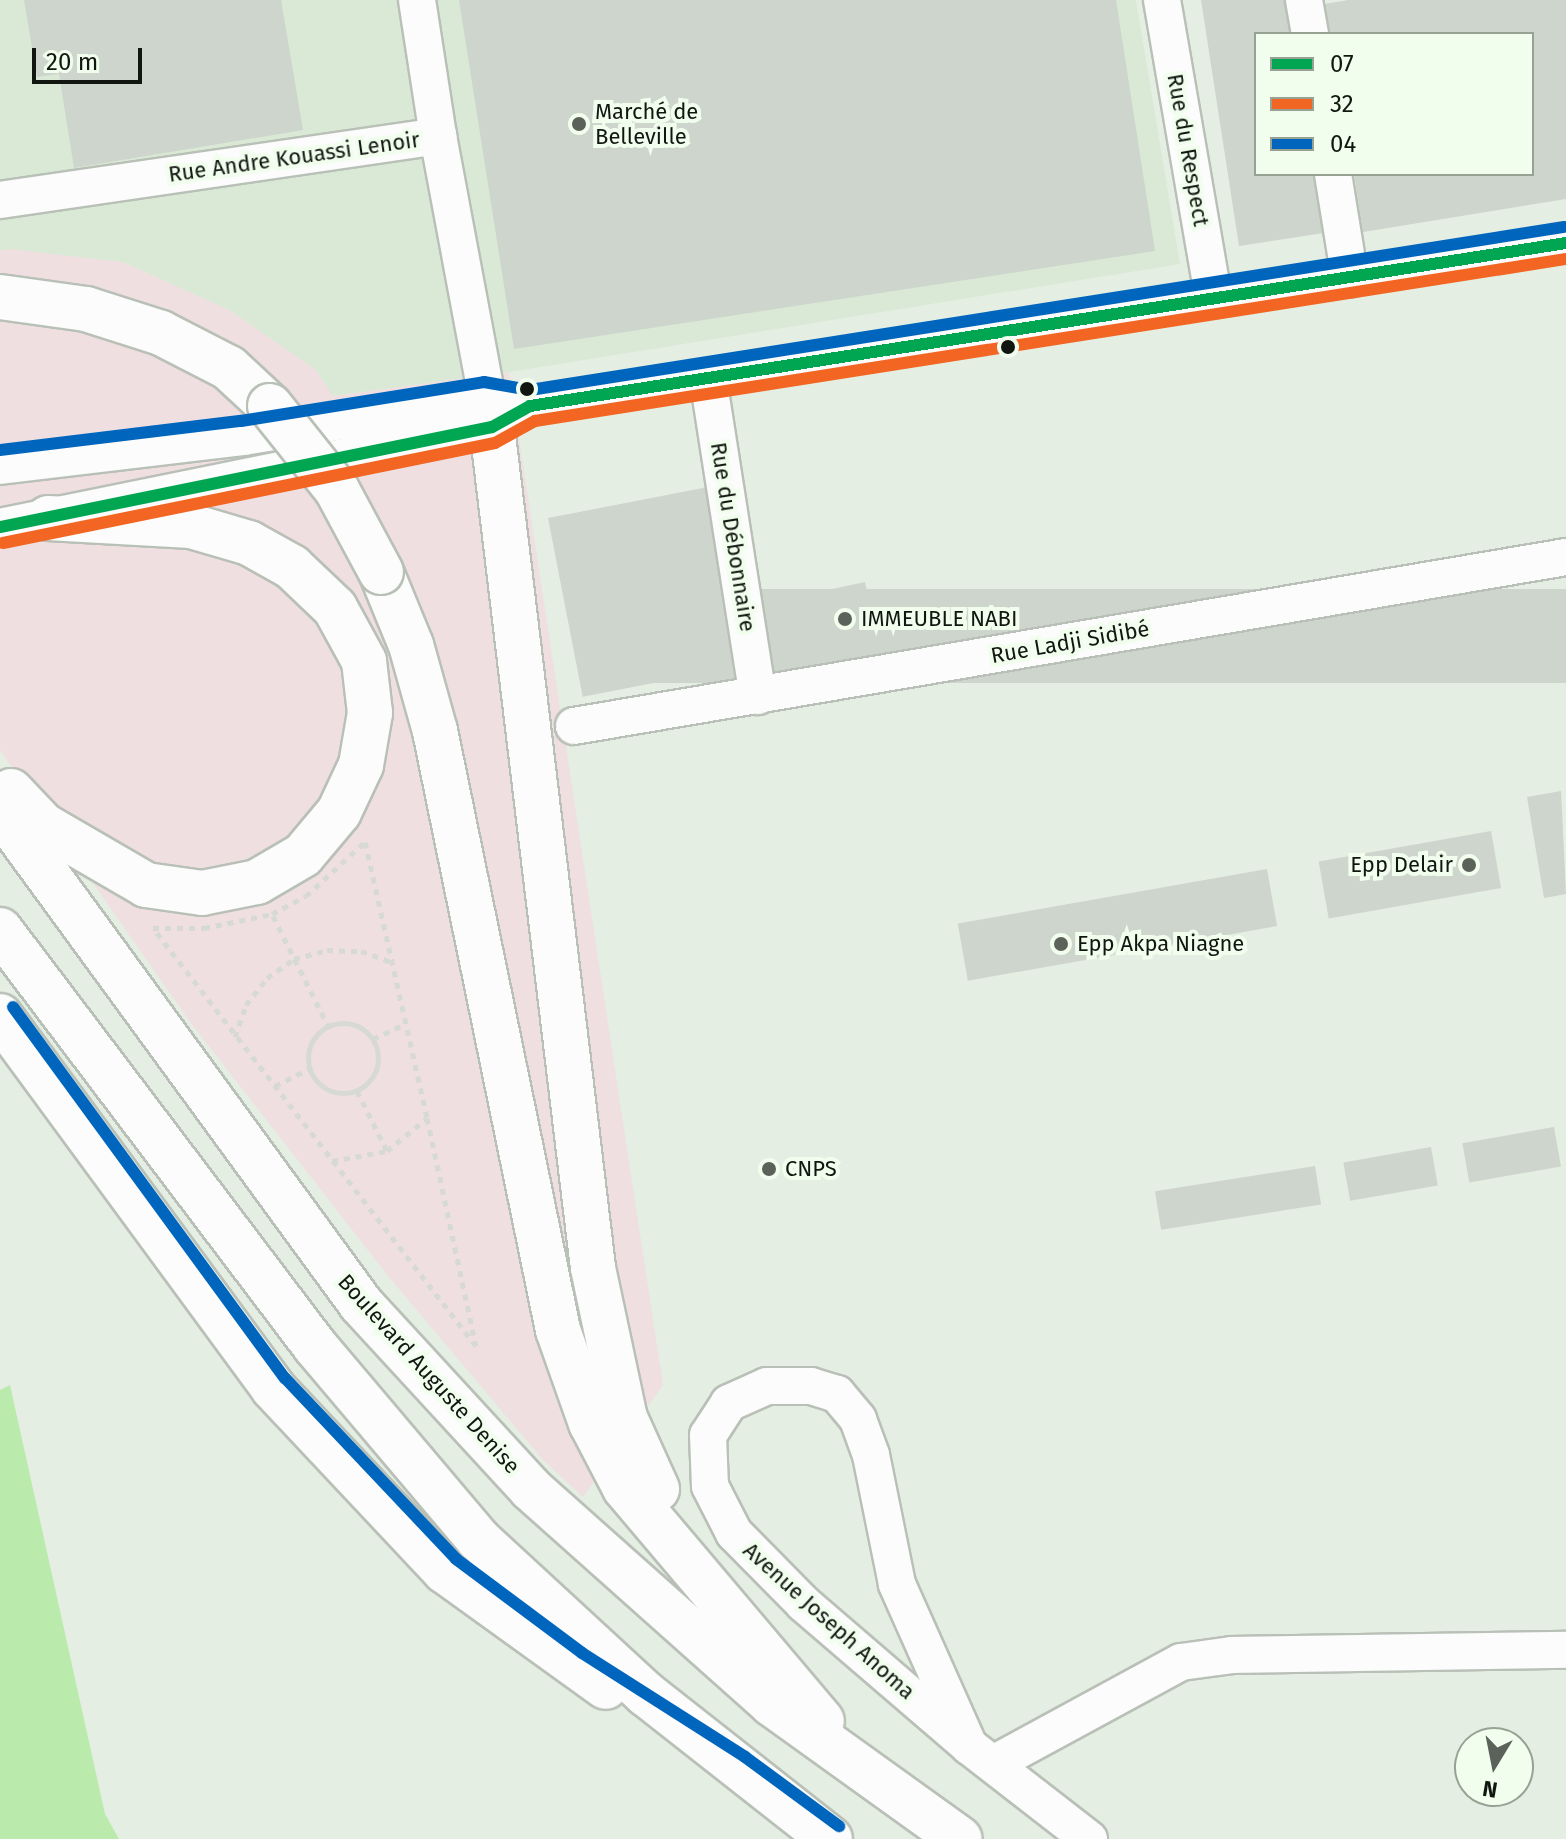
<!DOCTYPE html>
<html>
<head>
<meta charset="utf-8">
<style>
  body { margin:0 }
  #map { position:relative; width:1566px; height:1839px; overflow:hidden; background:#e5eee2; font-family:"Fira Sans",sans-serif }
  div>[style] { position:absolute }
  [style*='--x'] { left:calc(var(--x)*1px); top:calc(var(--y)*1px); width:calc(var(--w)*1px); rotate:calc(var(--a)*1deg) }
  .built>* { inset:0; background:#d9e9d5 }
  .green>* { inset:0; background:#efdfe0 }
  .water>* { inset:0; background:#baeaac }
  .building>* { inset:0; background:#ced5cc; transform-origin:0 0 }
  .path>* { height:5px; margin-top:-2.5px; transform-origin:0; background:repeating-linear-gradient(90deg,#d6d9d5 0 6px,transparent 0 12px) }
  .path>.ring { margin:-2.5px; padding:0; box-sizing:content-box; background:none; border:5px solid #d6d9d5; border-radius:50% }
  .roads { filter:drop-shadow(2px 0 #b9c0b7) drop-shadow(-2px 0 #b9c0b7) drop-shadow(0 2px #b9c0b7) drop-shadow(0 -2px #b9c0b7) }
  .minor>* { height:36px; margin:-18px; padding:0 18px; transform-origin:18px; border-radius:18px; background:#fbfcfb }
  .highway>* { height:44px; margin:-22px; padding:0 22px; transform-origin:22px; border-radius:22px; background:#fbfcfb }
  .bridges { filter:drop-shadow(2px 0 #b9c0b7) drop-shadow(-2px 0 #b9c0b7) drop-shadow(0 2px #b9c0b7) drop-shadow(0 -2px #b9c0b7) }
  .highway-bridge>* { height:44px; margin:-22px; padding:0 22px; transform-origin:22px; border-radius:22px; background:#fbfcfb }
  .bus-1>* { height:12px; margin:-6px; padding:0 6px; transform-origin:6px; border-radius:6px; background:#00a651 }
  .bus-2>* { height:12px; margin:-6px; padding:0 6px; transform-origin:6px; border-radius:6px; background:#f26522 }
  .bus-3>* { height:12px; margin:-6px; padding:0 6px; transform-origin:6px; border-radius:6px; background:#0065bd }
  .dots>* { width:22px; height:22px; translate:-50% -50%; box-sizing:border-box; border:4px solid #f1feee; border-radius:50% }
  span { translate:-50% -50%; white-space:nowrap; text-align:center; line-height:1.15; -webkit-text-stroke:8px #f1feee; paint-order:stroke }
  .poi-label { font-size:22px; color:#111710 }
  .left { translate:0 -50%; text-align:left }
  .right { translate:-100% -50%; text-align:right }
  .street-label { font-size:22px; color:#111710 }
  .legend { position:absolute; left:1254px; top:32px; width:280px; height:144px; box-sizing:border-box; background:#f1feee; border:2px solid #97a295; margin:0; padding:10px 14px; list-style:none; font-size:24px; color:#111710 }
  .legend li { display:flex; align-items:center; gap:16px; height:40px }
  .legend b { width:40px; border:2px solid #97a295 }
  .north { position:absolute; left:1454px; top:1727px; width:80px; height:80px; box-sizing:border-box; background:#f1feee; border:2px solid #97a295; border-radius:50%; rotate:190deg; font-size:22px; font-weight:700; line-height:32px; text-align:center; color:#111710 }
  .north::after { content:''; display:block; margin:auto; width:28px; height:36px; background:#5b625a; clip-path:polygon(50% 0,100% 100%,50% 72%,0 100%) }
  .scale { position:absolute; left:32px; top:48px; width:110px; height:36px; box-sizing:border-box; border:4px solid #111710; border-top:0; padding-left:10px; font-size:24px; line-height:28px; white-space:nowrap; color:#111710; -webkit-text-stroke:6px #f1feee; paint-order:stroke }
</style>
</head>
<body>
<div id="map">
  <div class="built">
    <div style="clip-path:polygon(0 0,1136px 0,1180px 264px,509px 372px,332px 396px,315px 369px,229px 310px,123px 262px,0 251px)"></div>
  </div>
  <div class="green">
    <div style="clip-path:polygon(10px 249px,123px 262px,229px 310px,315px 369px,333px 396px,509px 372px,663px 1385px,583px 1497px,544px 1461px,388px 1276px,190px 1022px,0 750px,0 251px)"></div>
  </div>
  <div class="water">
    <div style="clip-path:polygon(10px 1385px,105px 1814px,119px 1839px,0 1839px,0 1390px)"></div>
  </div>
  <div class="building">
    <div style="clip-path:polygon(24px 0,281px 0,303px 130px,74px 168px,59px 74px,37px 77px)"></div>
    <div style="clip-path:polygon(459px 0,1116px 0,1155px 251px,514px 349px)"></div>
    <div style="clip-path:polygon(1201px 0,1294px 0,1300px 34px,1256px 34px,1256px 174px,1321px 174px,1330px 232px,1239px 246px)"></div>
    <div style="clip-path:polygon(1348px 0,1566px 0,1566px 199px,1363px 232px,1354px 174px,1532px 174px,1532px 34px,1330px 34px,1325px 4px)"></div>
    <div style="left:708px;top:487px;width:182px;height:163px;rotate:79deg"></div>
    <div style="left:865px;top:582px;width:62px;height:55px;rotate:78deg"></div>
    <div style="left:1566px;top:589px;width:94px;height:965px;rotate:90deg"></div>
    <div style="clip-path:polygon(1561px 791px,1566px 894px,1544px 898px,1527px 797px)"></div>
    <div style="left:1491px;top:831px;width:58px;height:175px;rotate:80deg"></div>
    <div style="left:1267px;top:869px;width:58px;height:314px;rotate:80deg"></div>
    <div style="left:1554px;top:1127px;width:40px;height:93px;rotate:80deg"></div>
    <div style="left:1431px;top:1147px;width:39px;height:89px;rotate:80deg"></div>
    <div style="left:1315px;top:1166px;width:39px;height:162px;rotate:81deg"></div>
  </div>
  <div class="path">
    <div style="--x:365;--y:842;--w:283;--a:77.3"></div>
    <div style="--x:427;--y:1118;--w:233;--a:77.9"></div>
    <div style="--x:476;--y:1346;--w:528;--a:-127.69"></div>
    <div style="--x:153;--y:928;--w:51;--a:0"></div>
    <div style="--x:204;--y:928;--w:69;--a:-11.6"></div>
    <div style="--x:272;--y:914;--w:38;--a:-28"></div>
    <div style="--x:306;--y:896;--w:80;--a:-42.5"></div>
    <div style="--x:273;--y:916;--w:123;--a:63.4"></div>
    <div class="ring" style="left:308px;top:1023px;width:65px;height:65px"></div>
    <div style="--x:235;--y:1037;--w:34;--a:-71"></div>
    <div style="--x:246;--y:1005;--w:34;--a:-52"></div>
    <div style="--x:267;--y:978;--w:33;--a:-35"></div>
    <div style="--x:294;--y:959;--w:34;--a:-15"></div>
    <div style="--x:327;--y:950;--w:34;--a:2"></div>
    <div style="--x:361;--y:951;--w:32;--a:20"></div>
    <div style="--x:373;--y:1039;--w:35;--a:-25"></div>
    <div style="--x:275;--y:1086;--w:38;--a:-27"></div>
    <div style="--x:357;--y:1091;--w:67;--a:63.4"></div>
    <div style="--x:332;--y:1161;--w:56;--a:-10.3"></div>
    <div style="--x:387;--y:1151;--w:52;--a:-39.5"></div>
  </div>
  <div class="roads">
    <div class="minor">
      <div style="--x:417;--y:0;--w:138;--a:81.2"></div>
      <div style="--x:1162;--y:0;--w:304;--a:80.2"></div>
      <div style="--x:1304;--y:0;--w:35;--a:80"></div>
      <div style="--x:1333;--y:174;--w:106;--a:80.8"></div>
      <div style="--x:0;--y:200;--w:443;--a:-8.3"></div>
      <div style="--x:438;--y:136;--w:288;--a:79.4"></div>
      <div style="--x:708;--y:378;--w:322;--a:81.1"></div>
      <div style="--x:0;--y:466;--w:245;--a:-6.8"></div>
      <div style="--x:243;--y:437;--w:247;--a:-9.1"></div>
      <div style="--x:487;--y:398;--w:44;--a:10.5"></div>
      <div style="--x:530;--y:406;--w:1049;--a:-8.94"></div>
      <div style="--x:0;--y:527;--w:502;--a:-11.49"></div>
      <div style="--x:492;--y:427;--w:26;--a:-29"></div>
      <div style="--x:574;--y:726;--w:1006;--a:-9.67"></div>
      <div style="--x:969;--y:1746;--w:177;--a:-114"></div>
      <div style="--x:897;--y:1584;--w:132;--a:-101.4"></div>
      <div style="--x:871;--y:1455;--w:38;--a:-110"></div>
      <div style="--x:858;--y:1419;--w:33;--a:-130"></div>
      <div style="--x:837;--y:1394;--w:27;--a:-163"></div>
      <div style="--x:811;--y:1386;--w:44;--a:180"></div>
      <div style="--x:767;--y:1386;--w:42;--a:155.9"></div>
      <div style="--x:729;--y:1403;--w:38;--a:123"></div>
      <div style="--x:708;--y:1435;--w:51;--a:87.8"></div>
      <div style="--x:710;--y:1486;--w:53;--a:62.9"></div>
      <div style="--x:734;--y:1533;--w:100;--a:45.4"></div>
      <div style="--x:804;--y:1604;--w:218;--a:40.7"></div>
      <div style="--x:969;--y:1746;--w:152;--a:37.8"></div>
      <div style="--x:993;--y:1764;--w:214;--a:-28.5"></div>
      <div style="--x:1181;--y:1662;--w:51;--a:-7.8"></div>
      <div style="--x:1232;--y:1655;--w:334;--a:-0.9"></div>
    </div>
    <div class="highway">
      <div style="--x:0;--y:297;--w:87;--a:7.9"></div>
      <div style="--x:86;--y:309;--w:79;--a:17.7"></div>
      <div style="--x:161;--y:333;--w:76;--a:27.2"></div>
      <div style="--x:229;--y:368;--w:56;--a:42.8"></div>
      <div style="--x:492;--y:427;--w:847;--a:83.15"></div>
      <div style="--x:593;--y:1268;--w:153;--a:78"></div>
      <div style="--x:625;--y:1418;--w:78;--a:65.7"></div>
      <div style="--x:381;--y:572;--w:79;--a:67.7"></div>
      <div style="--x:411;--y:645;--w:89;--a:74.4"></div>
      <div style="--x:435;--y:731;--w:611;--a:78.4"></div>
      <div style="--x:558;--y:1330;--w:99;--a:70.5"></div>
      <div style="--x:591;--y:1423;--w:73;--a:62.4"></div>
      <div style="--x:625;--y:1488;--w:305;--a:49.8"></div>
      <div style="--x:11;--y:791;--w:47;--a:46.7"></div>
      <div style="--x:43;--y:825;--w:119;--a:30.2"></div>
      <div style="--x:146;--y:885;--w:57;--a:8.1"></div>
      <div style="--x:202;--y:893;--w:56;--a:-11.3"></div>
      <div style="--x:257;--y:882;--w:53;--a:-30.4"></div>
      <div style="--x:303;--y:855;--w:56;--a:-50.1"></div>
      <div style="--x:339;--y:812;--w:52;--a:-64.9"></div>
      <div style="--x:361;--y:765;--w:53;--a:-80.2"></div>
      <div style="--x:370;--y:713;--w:52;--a:-96.6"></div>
      <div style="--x:364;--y:661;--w:60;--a:-118.7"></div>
      <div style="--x:335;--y:608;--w:59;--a:-136.4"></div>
      <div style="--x:292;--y:567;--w:49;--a:-150.8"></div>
      <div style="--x:249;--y:543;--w:60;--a:-163.7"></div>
      <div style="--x:191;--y:526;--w:143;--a:-176.8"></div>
      <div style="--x:0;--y:810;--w:612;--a:53.84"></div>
      <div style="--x:361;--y:1304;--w:251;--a:47.4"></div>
      <div style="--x:531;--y:1489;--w:323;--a:41.7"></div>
      <div style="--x:772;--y:1704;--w:231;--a:35.7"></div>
      <div style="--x:0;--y:930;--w:522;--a:52.87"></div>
      <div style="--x:315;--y:1346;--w:253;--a:49.8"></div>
      <div style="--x:478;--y:1539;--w:229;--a:42.7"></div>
      <div style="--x:646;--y:1694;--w:234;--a:38.2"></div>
      <div style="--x:0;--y:1016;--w:461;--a:53.7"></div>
      <div style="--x:273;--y:1388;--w:251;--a:46.8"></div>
      <div style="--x:445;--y:1571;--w:198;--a:35.8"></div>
    </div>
  </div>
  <div class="bridges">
    <div class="highway-bridge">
      <div style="--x:270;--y:406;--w:107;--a:51.4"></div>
      <div style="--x:337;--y:490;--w:93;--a:61.8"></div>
    </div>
  </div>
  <div class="bus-1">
    <div style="--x:0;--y:527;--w:502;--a:-11.49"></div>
    <div style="--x:492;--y:427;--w:43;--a:-28.9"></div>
    <div style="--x:530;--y:406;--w:1049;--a:-8.94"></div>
  </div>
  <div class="bus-2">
    <div style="--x:3;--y:543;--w:502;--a:-11.49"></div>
    <div style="--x:495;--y:443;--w:46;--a:-28.8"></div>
    <div style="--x:535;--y:421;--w:1044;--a:-8.93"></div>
  </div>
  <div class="bus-3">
    <div style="--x:0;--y:450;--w:243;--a:-6.9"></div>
    <div style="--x:241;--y:421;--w:246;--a:-9.1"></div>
    <div style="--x:484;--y:382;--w:47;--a:9.9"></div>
    <div style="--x:530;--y:390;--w:1047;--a:-8.96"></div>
    <div style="--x:13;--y:1007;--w:460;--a:53.8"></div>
    <div style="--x:285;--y:1378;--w:249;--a:46.6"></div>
    <div style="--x:456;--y:1559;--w:157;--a:36.7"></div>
    <div style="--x:582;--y:1653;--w:193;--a:32.5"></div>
    <div style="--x:745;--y:1757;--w:117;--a:36.3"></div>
  </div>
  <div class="dots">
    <div style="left:579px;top:124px;background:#5b625a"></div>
    <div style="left:1008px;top:347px;background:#111710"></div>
    <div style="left:527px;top:389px;background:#111710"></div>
    <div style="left:845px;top:619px;background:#5b625a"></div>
    <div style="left:1469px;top:865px;background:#5b625a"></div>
    <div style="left:1061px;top:944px;background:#5b625a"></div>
    <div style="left:769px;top:1169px;background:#5b625a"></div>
  </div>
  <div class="poi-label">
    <span class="left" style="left:595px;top:124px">Marché de<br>Belleville</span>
    <span class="left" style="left:861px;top:619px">IMMEUBLE NABI</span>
    <span class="right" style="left:1453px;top:865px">Epp Delair</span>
    <span class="left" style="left:1077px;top:944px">Epp Akpa Niagne</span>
    <span class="left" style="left:785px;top:1169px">CNPS</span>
  </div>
  <div class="street-label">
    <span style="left:1188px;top:150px;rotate:80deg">Rue du Respect</span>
    <span style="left:294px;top:157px;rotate:-8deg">Rue Andre Kouassi Lenoir</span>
    <span style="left:733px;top:537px;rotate:81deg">Rue du Débonnaire</span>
    <span style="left:1070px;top:642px;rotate:-10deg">Rue Ladji Sidibé</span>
    <span style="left:429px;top:1374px;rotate:48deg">Boulevard Auguste Denise</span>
    <span style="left:829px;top:1621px;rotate:42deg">Avenue Joseph Anoma</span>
  </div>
  <ul class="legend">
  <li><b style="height:10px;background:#00a651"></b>07</li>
  <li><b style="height:10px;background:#f26522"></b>32</li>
  <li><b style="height:10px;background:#0065bd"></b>04</li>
  </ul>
  <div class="north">N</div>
  <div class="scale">20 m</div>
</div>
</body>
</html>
